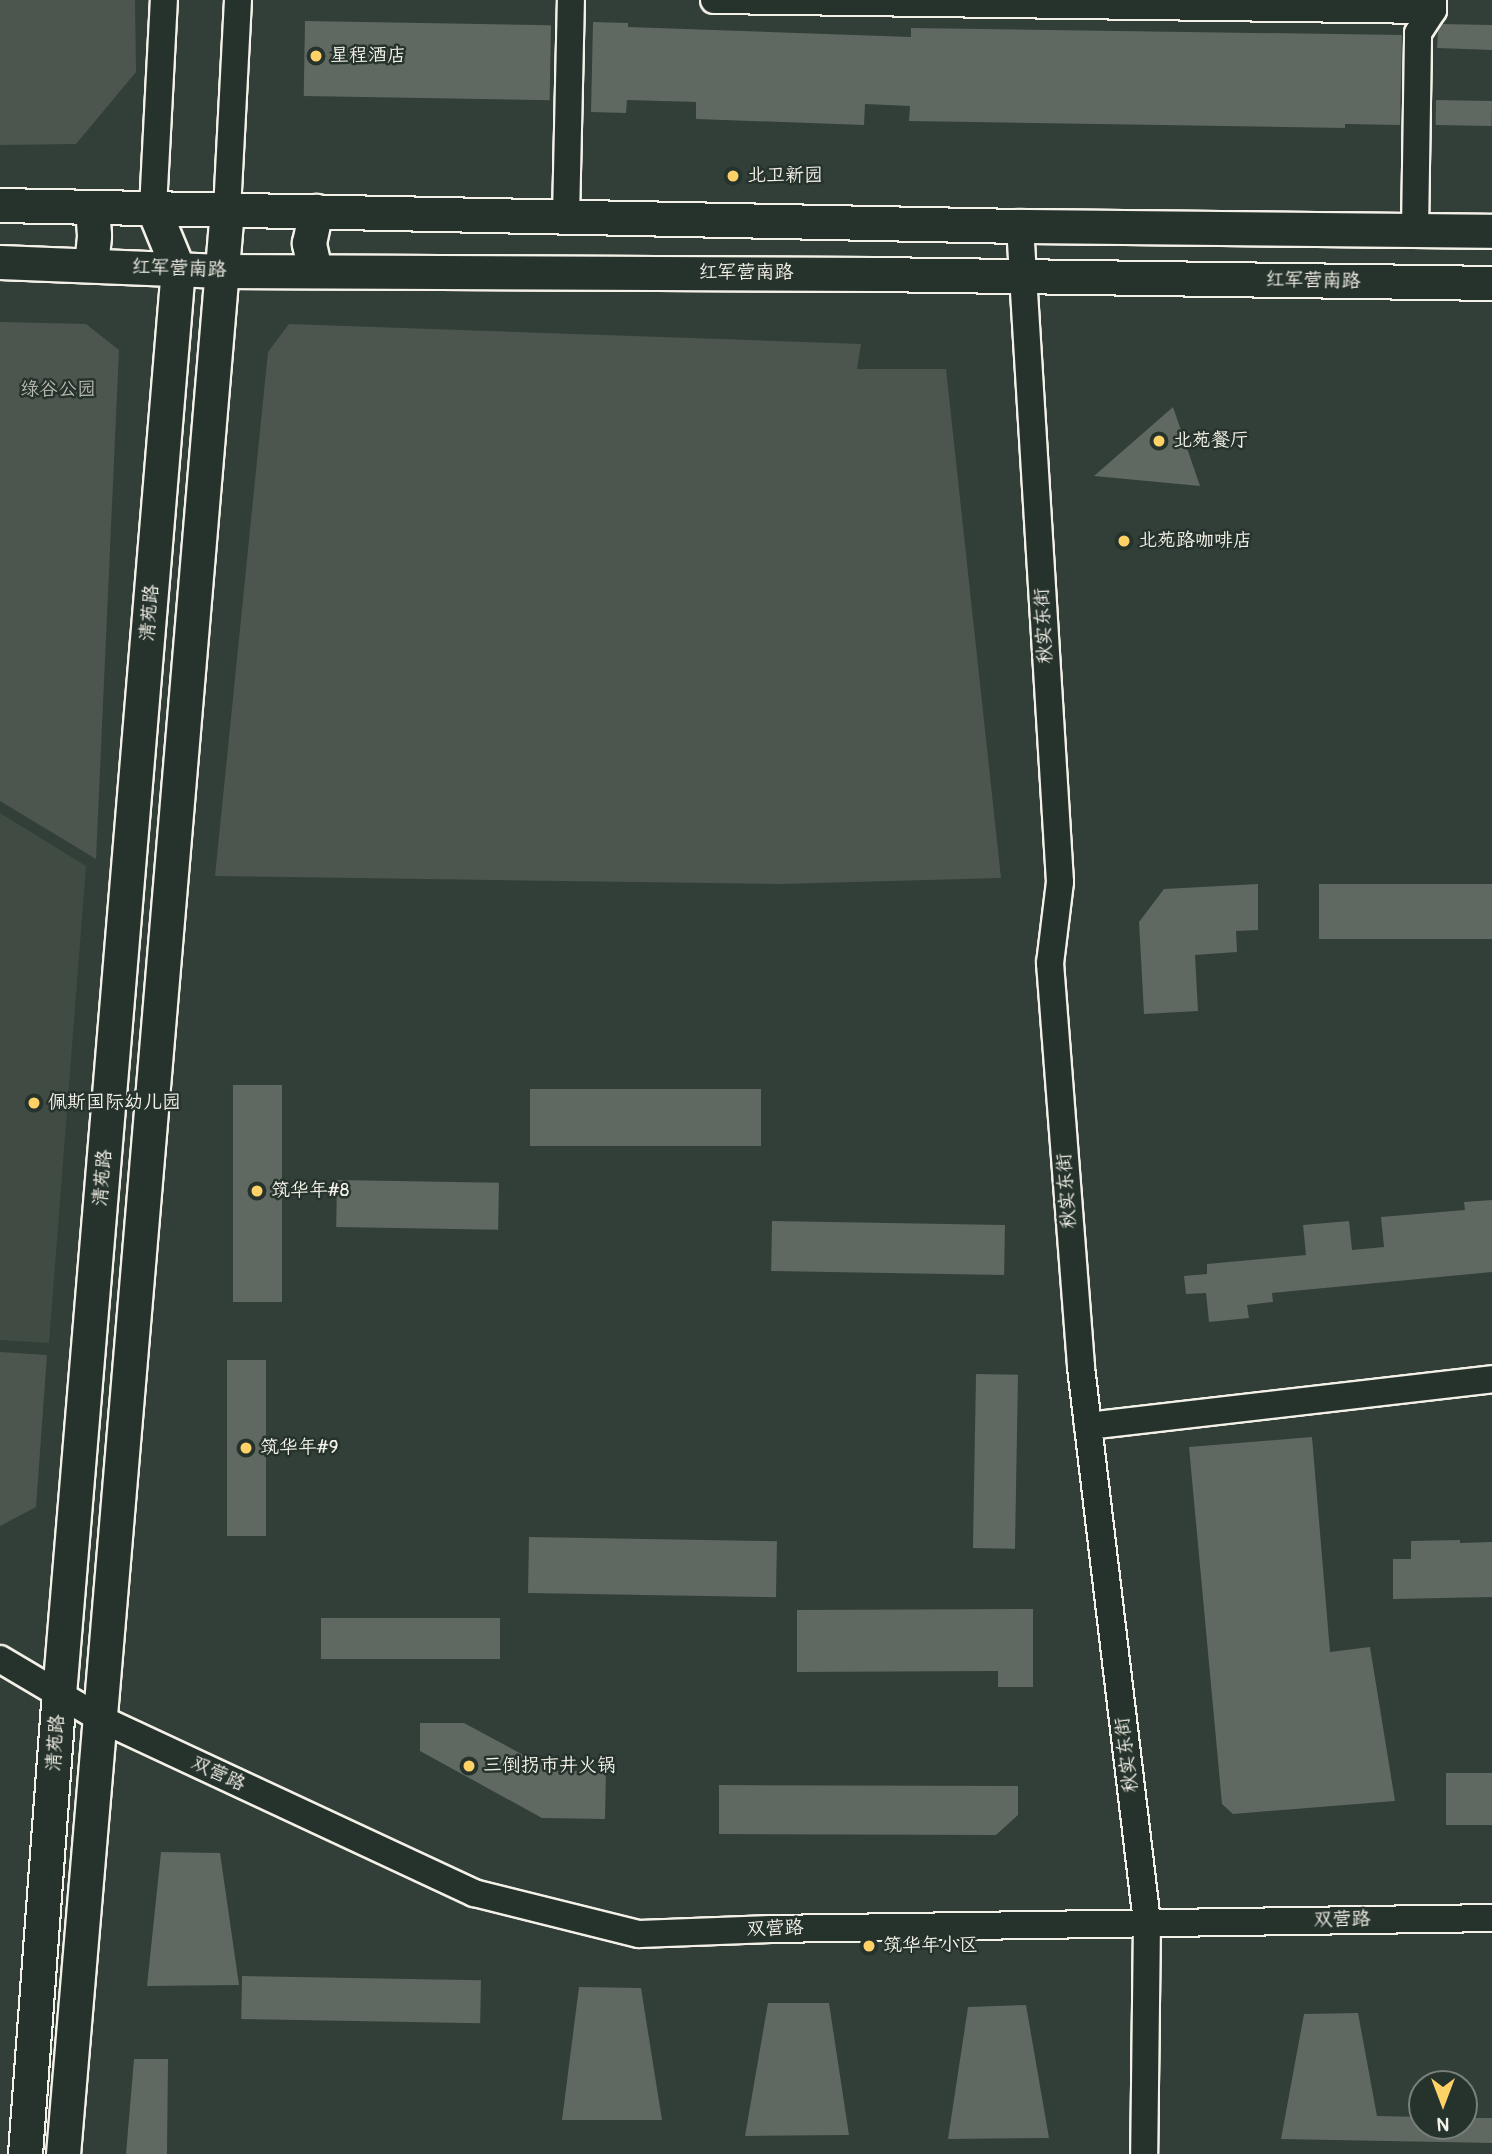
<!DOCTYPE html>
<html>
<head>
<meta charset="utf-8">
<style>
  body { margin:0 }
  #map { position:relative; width:1492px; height:2154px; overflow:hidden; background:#323e38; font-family:Pangolin,"LXGW WenKai TC",sans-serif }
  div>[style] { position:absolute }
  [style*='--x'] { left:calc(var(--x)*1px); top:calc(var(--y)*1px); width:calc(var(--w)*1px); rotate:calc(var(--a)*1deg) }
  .built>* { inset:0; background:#404b44 }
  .green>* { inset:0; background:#4c564f }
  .building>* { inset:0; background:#5f6861; transform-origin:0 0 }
  .roads { filter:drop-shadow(2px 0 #f4f1e8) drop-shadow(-2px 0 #f4f1e8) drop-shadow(0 2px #f4f1e8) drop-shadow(0 -2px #f4f1e8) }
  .minor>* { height:26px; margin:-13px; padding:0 13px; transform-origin:13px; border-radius:13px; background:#26332d }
  .major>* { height:33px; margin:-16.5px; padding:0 16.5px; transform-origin:16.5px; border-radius:16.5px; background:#26332d }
  .dots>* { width:19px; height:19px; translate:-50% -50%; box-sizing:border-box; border:4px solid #26332d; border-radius:50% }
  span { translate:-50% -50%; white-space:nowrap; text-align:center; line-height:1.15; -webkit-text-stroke:5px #26332d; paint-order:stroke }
  .poi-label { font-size:19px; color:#f4f1e8 }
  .left { translate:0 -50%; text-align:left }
  .street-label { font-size:19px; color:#f4f1e8 }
  .park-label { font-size:19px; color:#b9bbb2 }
  .north { position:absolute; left:1408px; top:2070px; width:70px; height:70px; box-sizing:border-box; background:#26332d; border:2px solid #787f78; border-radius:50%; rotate:180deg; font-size:19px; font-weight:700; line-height:28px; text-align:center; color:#f4f1e8 }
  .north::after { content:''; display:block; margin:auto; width:24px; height:32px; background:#ffd166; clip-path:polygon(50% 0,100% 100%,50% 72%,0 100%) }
</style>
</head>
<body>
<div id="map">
  <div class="built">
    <div style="clip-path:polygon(0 813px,86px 866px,49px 1343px,0 1340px)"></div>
  </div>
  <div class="green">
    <div style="clip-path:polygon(0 0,135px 0,136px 72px,76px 144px,0 145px)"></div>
    <div style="clip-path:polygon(0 322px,86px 324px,119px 350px,96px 859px,0 801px)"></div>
    <div style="clip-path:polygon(289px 324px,861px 344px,857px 369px,946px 369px,1001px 878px,781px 884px,215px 876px,268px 352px)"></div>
    <div style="clip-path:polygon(0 1352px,47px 1355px,36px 1507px,0 1526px)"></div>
  </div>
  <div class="building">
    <div style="left:305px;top:21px;width:246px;height:75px;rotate:1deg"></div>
    <div style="clip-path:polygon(593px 22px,628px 23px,628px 27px,911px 37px,911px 28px,1402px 35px,1400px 125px,1345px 124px,1345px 128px,909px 121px,910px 106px,865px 104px,864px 125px,696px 119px,696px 102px,627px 100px,626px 113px,591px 112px)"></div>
    <div style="clip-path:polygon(1443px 24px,1492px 25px,1492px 50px,1437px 48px,1438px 32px)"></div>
    <div style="left:1436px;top:100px;width:56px;height:25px;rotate:1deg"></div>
    <div style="clip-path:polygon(1173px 407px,1200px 486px,1094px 476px)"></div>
    <div style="clip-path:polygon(1258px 884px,1258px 930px,1236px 931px,1237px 952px,1195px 955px,1198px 1011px,1144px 1014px,1139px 922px,1164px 889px)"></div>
    <div style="left:1492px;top:884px;width:55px;height:173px;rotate:90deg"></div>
    <div style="left:233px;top:1085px;width:49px;height:217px"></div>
    <div style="left:530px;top:1089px;width:231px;height:57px"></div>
    <div style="left:337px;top:1180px;width:162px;height:47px;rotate:1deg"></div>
    <div style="clip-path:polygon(1492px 1200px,1492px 1272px,1272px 1293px,1273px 1302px,1247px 1305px,1249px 1318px,1209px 1322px,1206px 1293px,1186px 1294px,1184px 1276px,1207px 1274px,1207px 1264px,1306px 1255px,1303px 1225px,1349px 1221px,1352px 1250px,1384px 1247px,1381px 1217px,1465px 1210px,1464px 1202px)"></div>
    <div style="left:772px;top:1221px;width:233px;height:50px;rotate:1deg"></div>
    <div style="left:227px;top:1360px;width:39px;height:176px"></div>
    <div style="left:976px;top:1374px;width:42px;height:174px;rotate:1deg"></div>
    <div style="clip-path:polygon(1312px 1437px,1330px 1652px,1370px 1647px,1395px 1801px,1233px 1814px,1222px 1804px,1189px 1447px)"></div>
    <div style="left:529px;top:1537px;width:248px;height:56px;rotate:1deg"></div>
    <div style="clip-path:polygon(1460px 1540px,1460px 1543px,1492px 1542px,1492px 1597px,1393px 1599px,1393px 1559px,1411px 1559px,1411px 1541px)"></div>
    <div style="clip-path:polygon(1033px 1609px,1033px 1687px,998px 1687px,998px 1671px,797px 1672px,797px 1610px)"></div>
    <div style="left:500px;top:1618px;width:41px;height:179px;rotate:90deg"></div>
    <div style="clip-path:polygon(420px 1723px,464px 1723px,553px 1771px,606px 1771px,605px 1819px,542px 1818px,420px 1751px)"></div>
    <div style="left:1446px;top:1773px;width:46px;height:52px"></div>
    <div style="clip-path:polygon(719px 1785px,1018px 1786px,1018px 1815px,996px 1835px,719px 1834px)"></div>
    <div style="clip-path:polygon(161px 1852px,220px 1853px,239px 1985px,147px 1986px)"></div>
    <div style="left:242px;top:1976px;width:239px;height:43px;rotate:1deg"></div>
    <div style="clip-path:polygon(579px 1987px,641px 1988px,662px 2120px,562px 2120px)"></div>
    <div style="clip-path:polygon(768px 2003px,829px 2003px,849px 2135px,745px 2136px)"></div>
    <div style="clip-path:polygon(1026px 2005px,1049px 2138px,948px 2139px,968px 2007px)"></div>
    <div style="clip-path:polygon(1358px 2013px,1377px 2116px,1422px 2117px,1422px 2126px,1464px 2126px,1464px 2118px,1492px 2118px,1492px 2143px,1281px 2139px,1304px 2014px)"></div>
    <div style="clip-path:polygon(134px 2059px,168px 2059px,167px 2154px,126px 2154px)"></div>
  </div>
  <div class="roads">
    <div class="minor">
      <div style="--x:714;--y:0;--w:719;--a:0.8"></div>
      <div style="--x:153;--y:208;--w:208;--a:-87"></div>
      <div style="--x:227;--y:210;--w:210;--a:-87"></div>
      <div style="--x:566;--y:217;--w:217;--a:-88.7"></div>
      <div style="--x:1020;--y:226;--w:657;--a:86.51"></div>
      <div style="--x:1060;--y:882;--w:82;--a:97"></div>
      <div style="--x:1050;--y:963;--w:405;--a:85.6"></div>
      <div style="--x:1081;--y:1367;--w:559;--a:83.22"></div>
      <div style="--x:1147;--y:1922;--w:232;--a:90.7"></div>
      <div style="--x:1415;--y:230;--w:197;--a:-89.1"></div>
      <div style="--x:1418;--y:33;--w:27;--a:-57"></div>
      <div style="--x:1433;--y:10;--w:10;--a:-90"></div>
      <div style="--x:1088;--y:1426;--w:407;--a:-6.6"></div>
      <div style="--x:0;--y:1659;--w:117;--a:30.7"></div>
      <div style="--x:101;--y:1719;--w:412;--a:25"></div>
      <div style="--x:474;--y:1893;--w:170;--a:14"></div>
      <div style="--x:639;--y:1934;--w:132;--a:-2.2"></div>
      <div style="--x:771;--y:1929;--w:721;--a:-0.87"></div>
    </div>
    <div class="major">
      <div style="--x:0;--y:205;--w:1020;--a:1.18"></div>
      <div style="--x:1020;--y:226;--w:472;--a:0.6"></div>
      <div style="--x:0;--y:262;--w:222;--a:2.3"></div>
      <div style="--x:222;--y:271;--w:652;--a:0.26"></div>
      <div style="--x:874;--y:274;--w:618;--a:0.83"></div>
      <div style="--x:91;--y:265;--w:30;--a:-84"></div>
      <div style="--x:94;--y:235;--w:28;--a:-94"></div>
      <div style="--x:315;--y:270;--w:28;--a:-103"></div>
      <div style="--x:309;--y:243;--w:33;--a:-78"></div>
      <div style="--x:25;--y:2154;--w:461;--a:-85.8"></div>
      <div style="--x:59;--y:1694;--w:1430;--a:-85.23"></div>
      <div style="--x:178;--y:269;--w:66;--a:-112.3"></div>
      <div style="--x:63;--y:2154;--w:1951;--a:-85.18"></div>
    </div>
  </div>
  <div class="dots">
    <div style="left:316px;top:56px;background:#ffd166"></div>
    <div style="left:733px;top:176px;background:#ffd166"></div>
    <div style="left:1159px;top:441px;background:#ffd166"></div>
    <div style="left:1124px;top:541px;background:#ffd166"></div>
    <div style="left:34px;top:1103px;background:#ffd166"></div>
    <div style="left:257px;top:1191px;background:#ffd166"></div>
    <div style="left:246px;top:1448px;background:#ffd166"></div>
    <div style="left:469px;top:1766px;background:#ffd166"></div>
    <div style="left:869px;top:1946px;background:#ffd166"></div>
  </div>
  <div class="poi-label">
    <span class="left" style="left:330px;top:56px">星程酒店</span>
    <span class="left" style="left:747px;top:176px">北卫新园</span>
    <span class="left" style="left:1173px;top:441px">北苑餐厅</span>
    <span class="left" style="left:1138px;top:541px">北苑路咖啡店</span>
    <span class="left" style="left:48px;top:1103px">佩斯国际幼儿园</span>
    <span class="left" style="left:271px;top:1191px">筑华年#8</span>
    <span class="left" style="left:260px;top:1448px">筑华年#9</span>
    <span class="left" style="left:483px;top:1766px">三倒拐市井火锅</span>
    <span class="left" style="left:883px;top:1946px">筑华年小区</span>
  </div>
  <div class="street-label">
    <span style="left:179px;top:269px;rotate:2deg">红军营南路</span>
    <span style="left:746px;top:273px">红军营南路</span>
    <span style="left:1313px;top:281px;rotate:1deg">红军营南路</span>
    <span style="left:150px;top:613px;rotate:-85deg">清苑路</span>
    <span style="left:1044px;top:626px;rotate:-93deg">秋实东街</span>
    <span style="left:103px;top:1178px;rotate:-85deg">清苑路</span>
    <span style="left:1067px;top:1191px;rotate:-94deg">秋实东街</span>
    <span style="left:56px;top:1743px;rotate:-86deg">清苑路</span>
    <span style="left:1127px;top:1755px;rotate:-97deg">秋实东街</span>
    <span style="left:218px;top:1774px;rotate:25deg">双营路</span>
    <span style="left:1342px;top:1920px;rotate:-1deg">双营路</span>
    <span style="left:775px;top:1929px;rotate:-2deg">双营路</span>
  </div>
  <div class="park-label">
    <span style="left:58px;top:390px">绿谷公园</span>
  </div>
  <div class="north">N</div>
</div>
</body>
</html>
